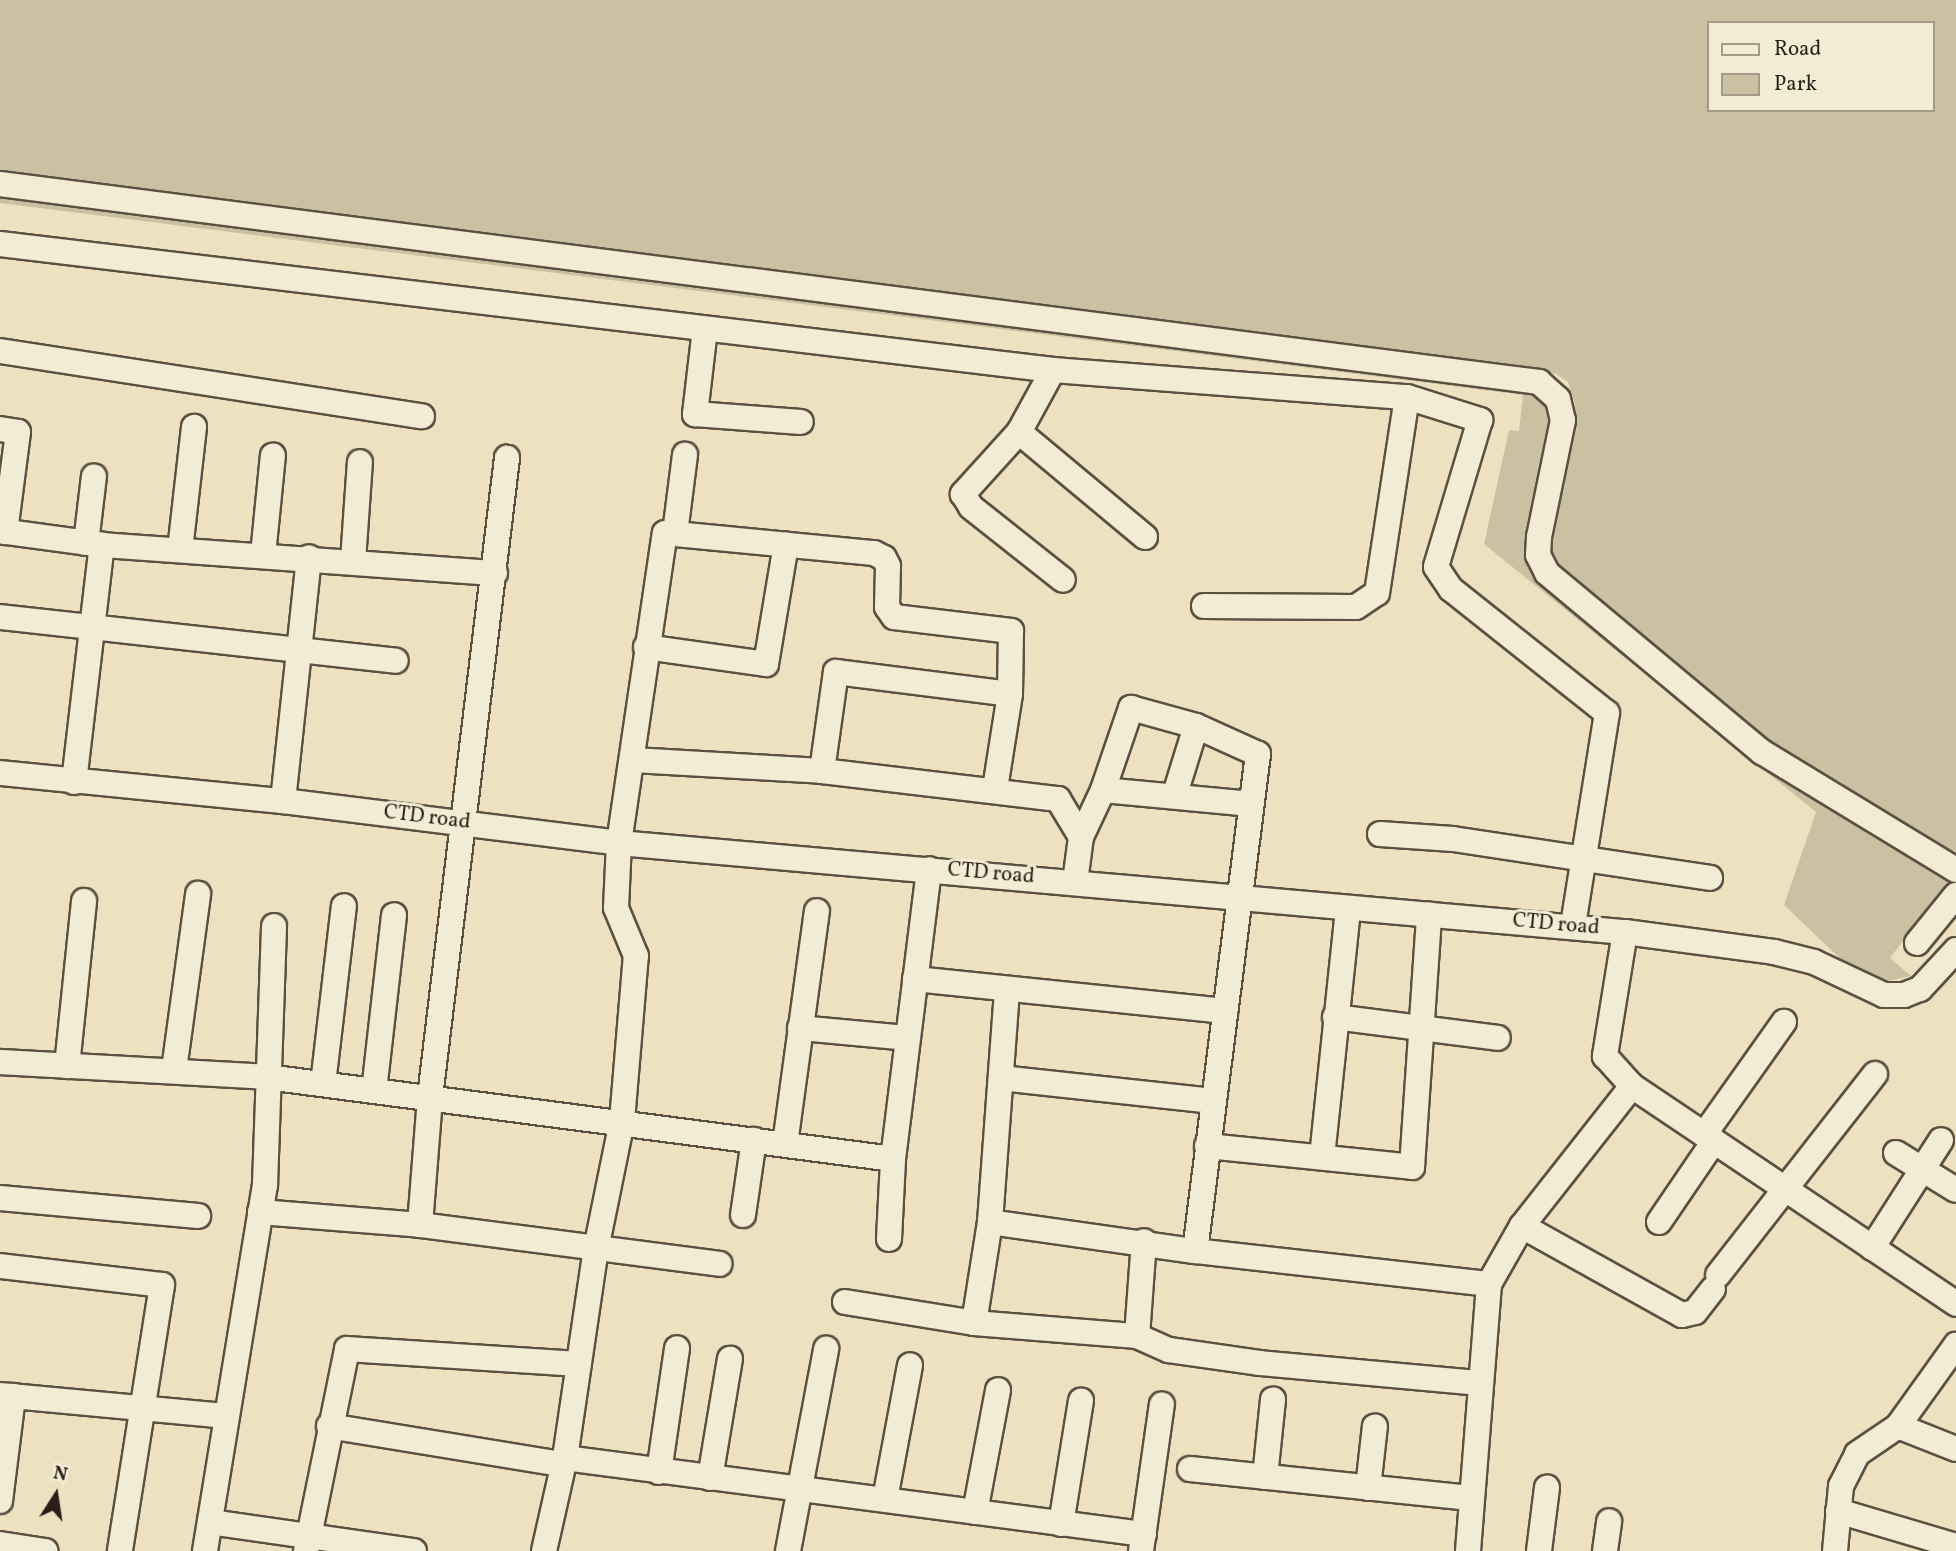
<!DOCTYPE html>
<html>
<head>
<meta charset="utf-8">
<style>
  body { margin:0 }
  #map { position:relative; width:1956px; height:1551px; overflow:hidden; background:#ede1bf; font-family:Vollkorn,serif }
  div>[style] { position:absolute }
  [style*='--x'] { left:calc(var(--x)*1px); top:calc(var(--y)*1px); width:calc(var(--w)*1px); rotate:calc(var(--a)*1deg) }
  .green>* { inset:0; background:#ccc0a3 }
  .roads { filter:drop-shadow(2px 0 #5b5042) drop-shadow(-2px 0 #5b5042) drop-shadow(0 2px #5b5042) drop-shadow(0 -2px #5b5042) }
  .minor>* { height:24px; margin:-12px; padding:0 12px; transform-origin:12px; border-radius:12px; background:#f3ecd5 }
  span { translate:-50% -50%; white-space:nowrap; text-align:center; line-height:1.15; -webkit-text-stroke:6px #f3ecd5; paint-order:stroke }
  .street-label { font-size:21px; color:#2a1f18 }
  .legend { position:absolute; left:1707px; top:21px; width:228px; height:91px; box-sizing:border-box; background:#f3ecd5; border:2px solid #a39a89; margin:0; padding:9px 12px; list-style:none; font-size:21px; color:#2a1f18 }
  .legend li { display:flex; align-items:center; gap:14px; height:35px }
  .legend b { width:35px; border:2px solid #a39a89 }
  .north { position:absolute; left:21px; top:1460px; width:70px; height:70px; -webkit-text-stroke:5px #f3ecd5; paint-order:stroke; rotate:12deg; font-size:19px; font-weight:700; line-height:28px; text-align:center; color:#2a1f18 }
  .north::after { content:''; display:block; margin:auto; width:24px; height:32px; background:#2a1f18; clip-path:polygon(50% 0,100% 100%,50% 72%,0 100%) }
</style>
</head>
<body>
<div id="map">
  <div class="green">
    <div style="clip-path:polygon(evenodd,0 0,1956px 0,1956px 851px,1938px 849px,1792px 765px,1562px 573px,1551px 556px,1549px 541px,1575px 404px,1568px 382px,1556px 374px,1513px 365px,0 177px,0 0,1709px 23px,1933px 23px,1933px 110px,1709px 110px,1709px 23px)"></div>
    <div style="clip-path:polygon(0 191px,1533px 389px,1550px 405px,1554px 425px,1532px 568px,1950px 880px,1890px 958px,1911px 976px,1868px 985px,1784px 905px,1816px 812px,1484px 544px,1509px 430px,1519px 431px,1523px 395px,0 203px)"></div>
  </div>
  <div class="roads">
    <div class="minor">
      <div style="--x:0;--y:184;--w:1552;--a:7.33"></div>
      <div style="--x:1539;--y:382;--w:25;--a:42"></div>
      <div style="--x:1558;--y:399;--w:22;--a:77"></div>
      <div style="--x:1563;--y:420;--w:119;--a:101.6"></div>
      <div style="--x:1539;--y:537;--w:18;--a:93"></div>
      <div style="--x:1538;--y:555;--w:20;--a:63"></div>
      <div style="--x:1547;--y:573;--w:280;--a:39.8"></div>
      <div style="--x:1762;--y:752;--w:227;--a:31.3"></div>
      <div style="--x:0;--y:244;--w:1061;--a:6.82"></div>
      <div style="--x:1053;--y:370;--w:355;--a:4.4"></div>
      <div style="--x:1407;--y:397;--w:77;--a:17.5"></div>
      <div style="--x:1480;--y:420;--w:153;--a:106.7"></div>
      <div style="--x:1436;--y:567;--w:27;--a:56"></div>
      <div style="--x:1451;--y:589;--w:199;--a:38.5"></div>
      <div style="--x:1607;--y:713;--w:216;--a:99.1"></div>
      <div style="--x:705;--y:329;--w:86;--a:96.7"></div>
      <div style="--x:695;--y:414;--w:106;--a:4.3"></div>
      <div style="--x:0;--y:351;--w:427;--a:8.8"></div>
      <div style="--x:1053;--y:370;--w:71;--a:118.7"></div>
      <div style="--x:1019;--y:432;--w:84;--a:132.1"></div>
      <div style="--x:963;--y:494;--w:15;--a:58"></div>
      <div style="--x:971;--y:507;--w:117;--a:38.4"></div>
      <div style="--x:0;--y:429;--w:18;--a:9"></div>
      <div style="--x:18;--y:432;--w:101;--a:97.4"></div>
      <div style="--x:1019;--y:432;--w:164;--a:39.8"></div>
      <div style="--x:0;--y:531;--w:103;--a:7.8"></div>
      <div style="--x:102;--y:545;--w:394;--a:4.1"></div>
      <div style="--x:675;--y:533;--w:79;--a:-82.7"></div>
      <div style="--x:86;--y:543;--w:67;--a:-83.2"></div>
      <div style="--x:180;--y:550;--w:124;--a:-83.5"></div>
      <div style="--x:263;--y:555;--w:100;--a:-84.3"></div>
      <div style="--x:353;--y:561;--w:99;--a:-86"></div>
      <div style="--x:1204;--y:606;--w:152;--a:0.4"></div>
      <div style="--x:1356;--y:607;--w:25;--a:-34"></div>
      <div style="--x:1377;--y:593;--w:198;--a:-81.3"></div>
      <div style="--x:0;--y:617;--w:398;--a:6.3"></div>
      <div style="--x:646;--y:647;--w:121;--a:8.1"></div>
      <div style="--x:766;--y:664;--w:121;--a:-80.5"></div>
      <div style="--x:633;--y:760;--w:189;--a:3.3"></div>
      <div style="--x:822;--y:771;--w:238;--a:6.8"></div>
      <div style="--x:1058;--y:799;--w:44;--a:58.8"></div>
      <div style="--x:822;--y:771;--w:100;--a:-82"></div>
      <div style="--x:836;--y:672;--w:175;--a:7.2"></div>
      <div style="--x:0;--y:773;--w:284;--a:5.7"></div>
      <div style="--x:283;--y:801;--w:339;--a:7.1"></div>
      <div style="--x:619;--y:843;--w:1010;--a:5.06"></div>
      <div style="--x:1625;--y:932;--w:150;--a:7.6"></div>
      <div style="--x:1774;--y:952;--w:41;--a:14"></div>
      <div style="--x:1814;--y:962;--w:77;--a:25.2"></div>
      <div style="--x:1884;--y:995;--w:20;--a:0"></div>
      <div style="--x:1904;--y:995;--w:17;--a:-21"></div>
      <div style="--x:1920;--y:989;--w:53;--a:-47.3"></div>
      <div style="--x:74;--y:782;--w:239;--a:-83.3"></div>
      <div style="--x:1103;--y:790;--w:149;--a:5.4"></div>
      <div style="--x:1175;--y:794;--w:71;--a:-72.8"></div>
      <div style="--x:283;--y:801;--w:245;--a:-83.9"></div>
      <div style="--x:1380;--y:834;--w:73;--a:3.9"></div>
      <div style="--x:1453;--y:839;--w:260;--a:8.6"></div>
      <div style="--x:1075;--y:882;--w:45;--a:-82.4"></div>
      <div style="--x:1081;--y:837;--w:52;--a:-64.9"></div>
      <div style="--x:1103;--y:790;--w:87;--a:-71.1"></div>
      <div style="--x:1131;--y:708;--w:67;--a:15.5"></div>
      <div style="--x:1196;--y:726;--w:68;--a:24.3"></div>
      <div style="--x:1258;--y:754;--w:501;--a:97.22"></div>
      <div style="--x:1625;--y:932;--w:126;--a:99.2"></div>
      <div style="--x:1605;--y:1056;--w:40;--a:48"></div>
      <div style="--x:1632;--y:1086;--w:391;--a:33.9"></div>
      <div style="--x:1917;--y:943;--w:62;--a:-50.9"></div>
      <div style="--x:915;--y:979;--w:312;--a:5.9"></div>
      <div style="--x:1335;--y:1017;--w:164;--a:7.3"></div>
      <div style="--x:800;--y:1028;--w:108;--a:5.3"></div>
      <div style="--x:0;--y:1062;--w:267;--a:3.2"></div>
      <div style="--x:267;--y:1077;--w:631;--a:7.46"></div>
      <div style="--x:67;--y:1066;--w:166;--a:-84.1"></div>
      <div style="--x:174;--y:1070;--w:178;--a:-82.2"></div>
      <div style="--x:1001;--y:1078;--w:213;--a:6.2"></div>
      <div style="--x:323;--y:1084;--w:179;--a:-83.3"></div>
      <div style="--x:374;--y:1091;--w:177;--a:-83.5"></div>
      <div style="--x:1706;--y:1132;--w:135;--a:-54.7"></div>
      <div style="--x:785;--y:1144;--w:235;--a:-82.2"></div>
      <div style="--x:1207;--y:1146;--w:206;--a:5.8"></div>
      <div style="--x:1412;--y:1167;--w:253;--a:-86.1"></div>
      <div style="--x:1896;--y:1153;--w:70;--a:31.7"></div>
      <div style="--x:1322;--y:1157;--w:250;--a:-84"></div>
      <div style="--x:0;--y:1198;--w:199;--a:5.2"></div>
      <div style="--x:260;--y:1212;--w:161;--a:4.6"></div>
      <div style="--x:420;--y:1225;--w:302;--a:7.4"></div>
      <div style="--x:743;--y:1215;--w:76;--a:-81.7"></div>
      <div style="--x:990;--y:1222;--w:207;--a:8.1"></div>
      <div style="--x:1195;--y:1251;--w:296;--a:6.4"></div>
      <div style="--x:1659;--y:1222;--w:98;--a:-55.8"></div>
      <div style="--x:420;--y:1225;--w:128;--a:-85.5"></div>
      <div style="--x:430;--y:1097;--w:644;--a:-83.13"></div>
      <div style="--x:1522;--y:1226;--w:183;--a:29.1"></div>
      <div style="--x:1682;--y:1315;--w:13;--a:-13"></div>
      <div style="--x:1695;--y:1312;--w:29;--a:-52"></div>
      <div style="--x:889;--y:1239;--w:80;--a:-87.1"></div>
      <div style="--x:893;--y:1159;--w:292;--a:-82.9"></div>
      <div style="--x:1872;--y:1248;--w:128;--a:-57.4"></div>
      <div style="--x:0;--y:1266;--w:163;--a:6.7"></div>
      <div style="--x:162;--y:1285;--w:269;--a:99"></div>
      <div style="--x:1718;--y:1275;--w:255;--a:-52"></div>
      <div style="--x:845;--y:1302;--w:131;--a:9.2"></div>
      <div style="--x:974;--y:1323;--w:164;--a:4.6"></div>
      <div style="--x:1137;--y:1336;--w:35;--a:24"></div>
      <div style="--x:1169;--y:1350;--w:91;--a:8.2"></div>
      <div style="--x:1259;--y:1363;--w:221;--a:5.2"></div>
      <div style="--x:974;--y:1323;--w:102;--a:-81"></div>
      <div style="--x:990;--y:1222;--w:232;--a:-85.8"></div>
      <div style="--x:1137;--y:1336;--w:95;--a:-85.8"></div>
      <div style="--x:0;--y:1395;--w:227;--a:5.3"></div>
      <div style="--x:329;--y:1426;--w:236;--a:9.3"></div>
      <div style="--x:1898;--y:1426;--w:62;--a:21.6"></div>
      <div style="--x:565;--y:1458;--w:584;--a:7.48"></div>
      <div style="--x:1190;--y:1469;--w:282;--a:5.9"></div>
      <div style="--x:659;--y:1472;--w:125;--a:-81.7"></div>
      <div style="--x:1265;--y:1477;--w:78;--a:-84.1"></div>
      <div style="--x:710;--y:1478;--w:121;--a:-80.5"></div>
      <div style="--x:1368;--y:1488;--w:62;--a:-83.6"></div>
      <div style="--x:885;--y:1499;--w:136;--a:-79.4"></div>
      <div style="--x:0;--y:1501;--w:106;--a:-82.9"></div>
      <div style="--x:1838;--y:1511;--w:123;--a:16.5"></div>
      <div style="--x:975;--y:1512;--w:124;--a:-79.3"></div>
      <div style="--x:210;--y:1522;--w:206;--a:8.1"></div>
      <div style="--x:1061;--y:1524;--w:125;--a:-80.8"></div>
      <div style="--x:0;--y:1544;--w:46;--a:8.8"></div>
      <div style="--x:205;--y:1551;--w:371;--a:-80.7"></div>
      <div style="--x:265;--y:1185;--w:259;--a:-88"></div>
      <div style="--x:306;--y:1551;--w:206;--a:-78.5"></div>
      <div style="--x:347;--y:1349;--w:232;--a:3.7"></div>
      <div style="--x:544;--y:1551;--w:95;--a:-77.3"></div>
      <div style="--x:565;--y:1458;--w:211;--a:-81.6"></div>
      <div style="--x:596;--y:1249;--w:131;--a:-78.5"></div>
      <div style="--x:622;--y:1121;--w:166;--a:-85.2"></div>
      <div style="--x:636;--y:956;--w:52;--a:-112.6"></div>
      <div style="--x:616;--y:908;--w:65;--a:-87.4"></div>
      <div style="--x:619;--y:843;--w:313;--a:-81.6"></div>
      <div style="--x:665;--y:533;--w:210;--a:5.5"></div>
      <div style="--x:874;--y:553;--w:11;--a:27"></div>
      <div style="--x:884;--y:558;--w:9;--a:63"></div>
      <div style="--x:888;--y:566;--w:41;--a:91.4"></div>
      <div style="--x:887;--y:607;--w:12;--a:55"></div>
      <div style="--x:894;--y:617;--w:118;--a:6.8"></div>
      <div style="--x:1011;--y:631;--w:63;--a:90.9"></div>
      <div style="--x:1010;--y:694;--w:96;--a:99"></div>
      <div style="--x:788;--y:1551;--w:206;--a:-79.3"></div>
      <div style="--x:1141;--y:1551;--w:148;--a:-81.9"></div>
      <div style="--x:1468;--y:1551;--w:268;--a:-85.5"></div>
      <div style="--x:1489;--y:1284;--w:67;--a:-60.4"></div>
      <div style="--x:1522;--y:1226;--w:178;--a:-51.8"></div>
      <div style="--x:1539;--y:1551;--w:64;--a:-82.8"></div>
      <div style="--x:1605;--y:1551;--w:30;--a:-82"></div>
      <div style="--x:1835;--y:1551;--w:65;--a:-84.7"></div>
      <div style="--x:1841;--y:1486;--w:36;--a:-63"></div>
      <div style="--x:1857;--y:1454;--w:50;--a:-34.3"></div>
      <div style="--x:1898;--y:1426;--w:100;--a:-54.4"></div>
    </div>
  </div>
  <div class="street-label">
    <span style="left:427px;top:818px;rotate:7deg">CTD road</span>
    <span style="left:991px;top:874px;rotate:5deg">CTD road</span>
    <span style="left:1556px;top:925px;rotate:5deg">CTD road</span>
  </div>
  <ul class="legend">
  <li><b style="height:9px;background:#f3ecd5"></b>Road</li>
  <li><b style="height:19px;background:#ccc0a3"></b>Park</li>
  </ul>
  <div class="north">N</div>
</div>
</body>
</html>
